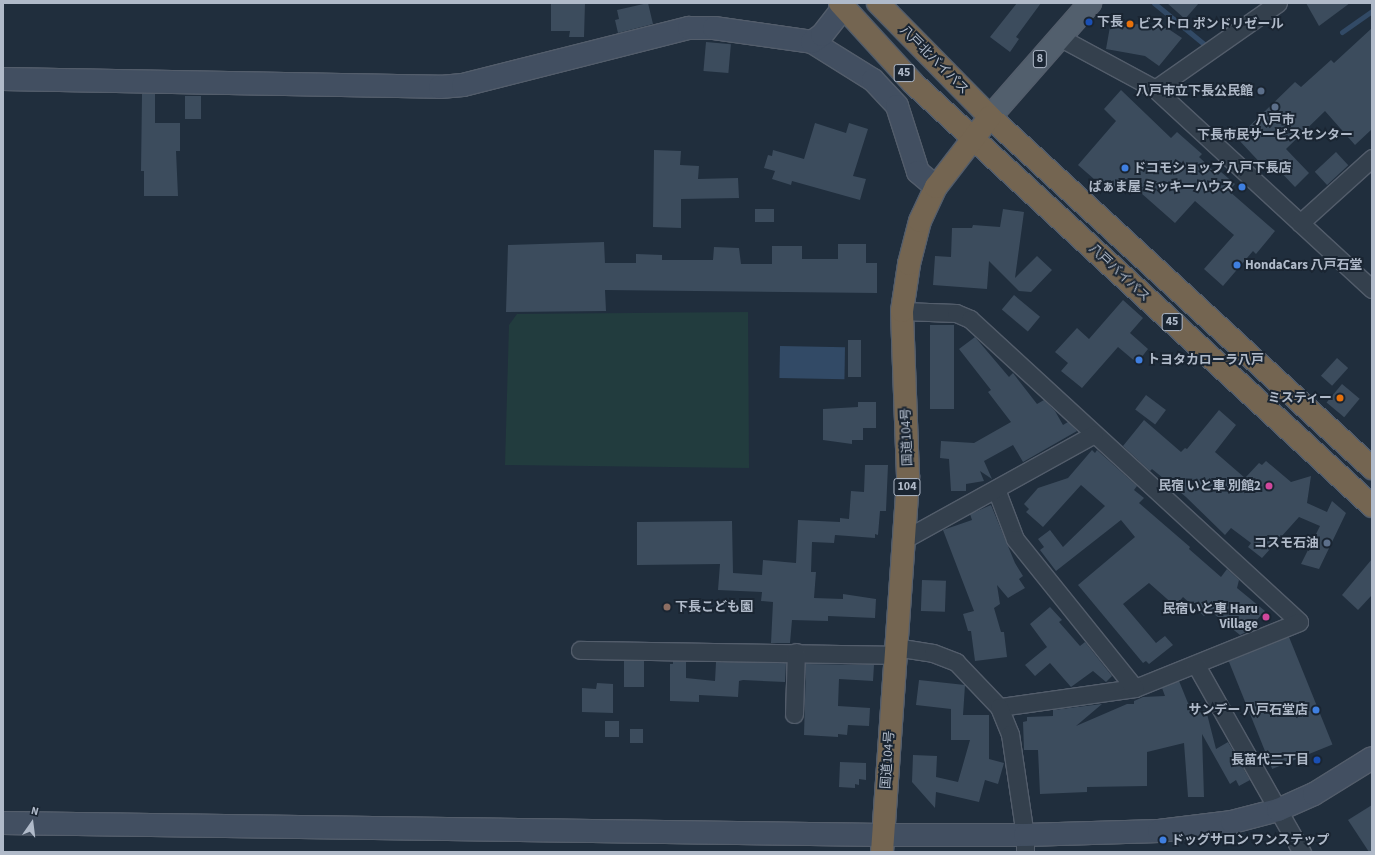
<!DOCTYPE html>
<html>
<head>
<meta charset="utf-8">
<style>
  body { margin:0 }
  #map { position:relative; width:1375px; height:855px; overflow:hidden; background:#202e3d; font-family:"Source Sans 3","Noto Sans JP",sans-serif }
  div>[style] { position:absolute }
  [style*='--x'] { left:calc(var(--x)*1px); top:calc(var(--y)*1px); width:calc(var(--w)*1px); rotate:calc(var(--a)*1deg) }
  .green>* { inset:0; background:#223c3e }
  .water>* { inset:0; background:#324a66; transform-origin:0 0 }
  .stream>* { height:5px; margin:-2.5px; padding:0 2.5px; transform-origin:2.5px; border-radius:2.5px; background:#324a66 }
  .building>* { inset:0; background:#3c4c5d; transform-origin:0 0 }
  .roads { filter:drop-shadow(1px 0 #535d6b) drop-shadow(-1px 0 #535d6b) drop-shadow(0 1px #535d6b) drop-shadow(0 -1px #535d6b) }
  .street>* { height:17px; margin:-8.5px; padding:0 8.5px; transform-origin:8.5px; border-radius:8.5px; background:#34404d }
  .secondary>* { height:22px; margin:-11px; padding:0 11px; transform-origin:11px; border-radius:11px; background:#424f61 }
  .primary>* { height:22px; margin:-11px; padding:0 11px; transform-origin:11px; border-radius:11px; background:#525f6d }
  .highway>* { height:22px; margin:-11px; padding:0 11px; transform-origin:11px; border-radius:11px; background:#746551 }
  .dots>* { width:11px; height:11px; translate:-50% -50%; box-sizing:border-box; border:2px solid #1a2532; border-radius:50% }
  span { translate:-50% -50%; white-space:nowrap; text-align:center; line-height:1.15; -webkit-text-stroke:4px #1a2532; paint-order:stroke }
  .shield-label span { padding:1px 3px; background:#1a2532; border:1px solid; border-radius:3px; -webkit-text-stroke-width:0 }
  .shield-label { font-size:12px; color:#b0bac9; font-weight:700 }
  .poi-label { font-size:13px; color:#b0bac9; font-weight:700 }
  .left { translate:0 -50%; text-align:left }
  .right { translate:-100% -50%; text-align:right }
  .street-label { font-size:13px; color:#b0bac9 }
  .frame { position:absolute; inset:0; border:4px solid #b0bac9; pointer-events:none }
  .north { position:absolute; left:12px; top:803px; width:40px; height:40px; -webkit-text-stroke:3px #1a2532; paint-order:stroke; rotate:14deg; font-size:11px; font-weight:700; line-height:16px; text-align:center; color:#b0bac9 }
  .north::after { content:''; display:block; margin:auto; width:14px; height:18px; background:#b0bac9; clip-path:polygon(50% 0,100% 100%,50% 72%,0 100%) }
</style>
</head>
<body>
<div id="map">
  <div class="green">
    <div style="clip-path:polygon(748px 312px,749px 468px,505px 465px,509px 325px,517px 314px)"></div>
  </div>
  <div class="water">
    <div style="left:780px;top:346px;width:65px;height:32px;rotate:1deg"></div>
  </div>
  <div class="stream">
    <div style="--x:1154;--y:3;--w:65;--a:39.4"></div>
    <div style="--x:1342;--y:32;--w:37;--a:-35"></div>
  </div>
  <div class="building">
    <div style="clip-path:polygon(551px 3px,585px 3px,584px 37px,569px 37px,570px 31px,551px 31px)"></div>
    <div style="clip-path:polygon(648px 3px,653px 24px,618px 33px,615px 20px,619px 19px,617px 10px)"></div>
    <div style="clip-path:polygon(1017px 3px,1041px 3px,1016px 37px,1019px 39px,1010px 52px,990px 37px)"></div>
    <div style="clip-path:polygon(1167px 3px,1199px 3px,1185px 19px)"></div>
    <div style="clip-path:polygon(1306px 3px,1350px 3px,1319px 26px)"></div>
    <div style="clip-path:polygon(1111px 21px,1167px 28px,1182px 38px,1159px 66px,1145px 56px,1106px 49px)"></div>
    <div style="clip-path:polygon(1372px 28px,1372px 129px,1355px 145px,1325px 111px,1286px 149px,1309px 173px,1295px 187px,1272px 163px,1266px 169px,1237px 138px,1295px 82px,1301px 87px,1331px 60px,1334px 63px)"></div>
    <div style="left:706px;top:42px;width:25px;height:29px;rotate:5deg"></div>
    <div style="clip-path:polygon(1121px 90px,1171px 138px,1177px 132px,1202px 154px,1199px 157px,1218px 175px,1221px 172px,1235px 184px,1229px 191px,1275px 231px,1256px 254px,1253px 251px,1223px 286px,1204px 269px,1234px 235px,1195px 201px,1175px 223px,1124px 178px,1110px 193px,1078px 165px,1116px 121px,1104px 109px)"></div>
    <div style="clip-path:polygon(142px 94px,155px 94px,155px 123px,180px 123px,180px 151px,176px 151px,178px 196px,144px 196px,144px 171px,141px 171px)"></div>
    <div style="left:185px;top:96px;width:16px;height:23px"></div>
    <div style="clip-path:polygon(815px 123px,846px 133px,849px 123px,868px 129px,853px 176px,866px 179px,860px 200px,792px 181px,791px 185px,772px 179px,775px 171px,764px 168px,768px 155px,772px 156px,773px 150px,804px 159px)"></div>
    <div style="clip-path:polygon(654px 150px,681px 151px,680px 165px,699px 166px,698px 179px,738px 178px,739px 198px,681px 199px,681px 228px,653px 227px)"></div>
    <div style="left:1336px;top:152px;width:18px;height:29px;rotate:47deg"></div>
    <div style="left:755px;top:209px;width:19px;height:13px"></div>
    <div style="clip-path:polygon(1003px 209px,1024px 212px,1015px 278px,1037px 256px,1052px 270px,1031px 292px,1019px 291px,989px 261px,987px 289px,933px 285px,935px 256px,951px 257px,952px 228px,972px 228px,973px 225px,1000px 227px)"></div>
    <div style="clip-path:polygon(604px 242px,605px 263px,636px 263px,636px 254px,662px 255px,662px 260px,713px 260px,714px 247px,739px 248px,741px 264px,772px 264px,772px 246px,802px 246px,802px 259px,838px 259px,838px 244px,866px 244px,866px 263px,877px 263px,877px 293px,605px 290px,606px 311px,506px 312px,508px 245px)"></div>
    <div style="left:1014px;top:295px;width:34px;height:19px;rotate:40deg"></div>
    <div style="clip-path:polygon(1123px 300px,1143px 318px,1130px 333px,1148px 349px,1137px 363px,1118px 347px,1082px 388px,1061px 371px,1068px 363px,1055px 352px,1077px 328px,1089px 339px)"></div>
    <div style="left:930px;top:325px;width:24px;height:84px"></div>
    <div style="clip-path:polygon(975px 337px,1009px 377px,1013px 373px,1037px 404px,1044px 400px,1055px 411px,1063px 425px,1068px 422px,1077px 431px,1023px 462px,1013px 445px,984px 461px,992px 479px,980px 471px,984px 481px,966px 484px,966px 491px,951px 491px,949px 459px,940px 458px,941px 441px,974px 443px,1011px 422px,988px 392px,991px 390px,959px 349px)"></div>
    <div style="left:848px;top:340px;width:13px;height:37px"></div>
    <div style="left:1337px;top:358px;width:15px;height:24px;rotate:42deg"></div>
    <div style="left:1342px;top:384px;width:23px;height:24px;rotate:40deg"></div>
    <div style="left:1146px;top:395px;width:25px;height:18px;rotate:37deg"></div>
    <div style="clip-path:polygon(858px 402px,876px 402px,876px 428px,863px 428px,863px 440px,852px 440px,852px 444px,823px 440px,823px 409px,858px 407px)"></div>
    <div style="clip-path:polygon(1219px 410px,1236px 425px,1215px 452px,1245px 478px,1259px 463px,1262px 465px,1266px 461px,1291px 482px,1311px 476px,1307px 503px,1327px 512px,1332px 501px,1346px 513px,1319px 569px,1301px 564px,1320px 526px,1299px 517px,1262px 558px,1248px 547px,1251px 543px,1231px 528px,1225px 535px,1186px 497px,1152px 469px,1150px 471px,1123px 446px,1144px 420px,1181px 452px,1185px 448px,1187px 449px)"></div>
    <div style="clip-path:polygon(1092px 450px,1095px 453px,1097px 450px,1137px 486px,1134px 490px,1144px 498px,1139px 503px,1190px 547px,1189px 549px,1221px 577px,1227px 569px,1239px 580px,1237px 588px,1265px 611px,1246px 632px,1240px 635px,1209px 610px,1204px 616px,1183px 597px,1175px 606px,1149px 583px,1123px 604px,1156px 643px,1165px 636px,1173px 645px,1149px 664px,1146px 661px,1143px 663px,1078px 585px,1135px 537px,1121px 520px,1056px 571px,1040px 550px,1044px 547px,1038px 539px,1050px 530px,1063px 547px,1105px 506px,1081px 485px,1043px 527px,1026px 512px,1029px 509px,1024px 504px,1038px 488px,1068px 478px)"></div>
    <div style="clip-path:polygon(865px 465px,888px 465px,886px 511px,880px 511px,878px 535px,875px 534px,875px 538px,835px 535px,834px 543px,812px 542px,811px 572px,816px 572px,814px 598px,843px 599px,843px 594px,876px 599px,875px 618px,828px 616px,828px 621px,792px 620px,790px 643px,771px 643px,773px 602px,761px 601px,762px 592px,718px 590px,720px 564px,637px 565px,637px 522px,732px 521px,733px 573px,762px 575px,763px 560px,796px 563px,798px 520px,840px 522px,840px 518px,849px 519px,851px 491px,864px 492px)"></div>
    <div style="clip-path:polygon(991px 505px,1015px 563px,1023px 576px,1019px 579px,1025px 588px,1008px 598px,997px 585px,1000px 604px,994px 608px,1001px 632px,1004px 632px,1007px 657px,975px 661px,971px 631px,968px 631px,963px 614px,974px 611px,943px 530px,972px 520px,970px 514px)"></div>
    <div style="clip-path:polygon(1372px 559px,1372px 595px,1358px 610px,1342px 595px)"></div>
    <div style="left:922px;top:580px;width:24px;height:31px;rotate:2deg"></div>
    <div style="clip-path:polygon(1050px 607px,1062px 620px,1059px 622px,1080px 646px,1085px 642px,1112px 676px,1106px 682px,1093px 671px,1071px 687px,1050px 663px,1035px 676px,1025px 665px,1047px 647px,1030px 624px)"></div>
    <div style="left:1289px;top:637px;width:116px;height:65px;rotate:68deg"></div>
    <div style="left:624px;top:661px;width:20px;height:26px"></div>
    <div style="clip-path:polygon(673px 661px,686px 662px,686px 678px,715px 681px,716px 662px,786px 663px,785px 682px,743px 680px,739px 681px,738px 697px,699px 695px,699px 702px,670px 701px,670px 664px,673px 664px)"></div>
    <div style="clip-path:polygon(806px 664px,874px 665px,873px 681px,839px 679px,838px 706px,870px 708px,869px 726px,848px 725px,847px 735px,838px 734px,838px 737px,804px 735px)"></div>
    <div style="clip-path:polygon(919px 680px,965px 685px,963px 715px,989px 715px,989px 759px,1004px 763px,998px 784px,985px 780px,979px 802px,936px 792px,935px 808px,912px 782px,913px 755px,937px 756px,936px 777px,958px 782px,970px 740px,951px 740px,951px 709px,916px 705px)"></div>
    <div style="clip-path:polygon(1179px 681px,1192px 713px,1206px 710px,1216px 749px,1228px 742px,1250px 780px,1239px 786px,1236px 780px,1230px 784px,1202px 734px,1204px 797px,1188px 797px,1184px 743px,1147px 752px,1147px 786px,1087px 787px,1087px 792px,1040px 794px,1038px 750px,1024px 750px,1023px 722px,1027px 721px,1027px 717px,1053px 716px,1053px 710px,1102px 704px,1076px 726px,1127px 704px,1134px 704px,1134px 701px,1143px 697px,1165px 696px,1162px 688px)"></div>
    <div style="clip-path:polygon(597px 683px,613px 684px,613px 713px,582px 712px,582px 688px,596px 689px)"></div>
    <div style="left:605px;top:721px;width:14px;height:16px"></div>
    <div style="left:630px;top:729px;width:13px;height:14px"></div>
    <div style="clip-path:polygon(840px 762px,866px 763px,866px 780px,859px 779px,859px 785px,855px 784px,855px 788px,839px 787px)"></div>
    <div style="clip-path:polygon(1372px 805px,1372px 852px,1369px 852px,1348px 820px)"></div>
  </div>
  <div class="roads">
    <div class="street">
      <div style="--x:1059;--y:37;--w:109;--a:28.4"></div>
      <div style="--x:1155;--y:89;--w:295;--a:42.7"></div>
      <div style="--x:1155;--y:89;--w:150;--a:-35"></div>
      <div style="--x:1300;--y:223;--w:97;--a:-42.1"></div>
      <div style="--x:902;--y:311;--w:54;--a:2.1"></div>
      <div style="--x:956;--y:313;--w:15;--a:23"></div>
      <div style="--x:970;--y:319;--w:447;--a:42.6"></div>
      <div style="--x:1299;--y:622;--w:177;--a:158.1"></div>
      <div style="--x:1135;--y:688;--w:137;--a:172"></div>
      <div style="--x:996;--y:489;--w:53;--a:69.2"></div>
      <div style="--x:1015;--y:539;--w:191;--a:51.2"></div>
      <div style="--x:903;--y:540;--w:218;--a:-29"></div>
      <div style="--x:895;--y:647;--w:38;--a:9"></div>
      <div style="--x:933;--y:653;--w:25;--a:21"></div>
      <div style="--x:956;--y:662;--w:62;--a:46.3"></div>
      <div style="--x:999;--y:707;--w:29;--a:68"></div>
      <div style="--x:1010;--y:734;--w:102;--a:81.6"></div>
      <div style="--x:1025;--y:835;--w:17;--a:90"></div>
      <div style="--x:580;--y:650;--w:315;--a:0.9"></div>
      <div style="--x:1196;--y:665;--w:215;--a:60.5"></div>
      <div style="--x:794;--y:714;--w:62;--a:-88.2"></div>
    </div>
    <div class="secondary">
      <div style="--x:812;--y:42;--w:72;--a:31.9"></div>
      <div style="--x:873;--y:80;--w:35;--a:47"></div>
      <div style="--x:897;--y:106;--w:69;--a:72.3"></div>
      <div style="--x:918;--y:172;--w:23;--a:40"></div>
      <div style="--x:3;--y:79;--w:437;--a:1"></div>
      <div style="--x:440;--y:87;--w:23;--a:-5"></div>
      <div style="--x:463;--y:85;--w:233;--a:-14.2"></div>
      <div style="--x:689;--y:28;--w:25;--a:0"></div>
      <div style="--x:714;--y:28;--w:99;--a:8.1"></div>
      <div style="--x:812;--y:42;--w:12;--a:-35"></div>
      <div style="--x:822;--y:35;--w:36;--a:-52"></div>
      <div style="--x:3;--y:823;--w:880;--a:0.78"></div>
      <div style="--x:883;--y:835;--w:142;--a:0"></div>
      <div style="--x:1025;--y:835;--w:134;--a:-1.7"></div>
      <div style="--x:1159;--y:831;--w:74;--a:-7"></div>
      <div style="--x:1232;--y:822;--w:48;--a:-14.6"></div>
      <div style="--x:1278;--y:810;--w:39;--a:-24"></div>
      <div style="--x:1314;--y:794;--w:68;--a:-31.8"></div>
    </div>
    <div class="primary">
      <div style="--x:990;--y:117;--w:152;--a:-48.7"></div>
    </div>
    <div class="highway">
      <div style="--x:840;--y:3;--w:108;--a:47.6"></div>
      <div style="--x:913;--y:83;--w:624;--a:42.66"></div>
      <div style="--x:878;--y:3;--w:160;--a:45.5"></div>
      <div style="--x:990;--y:117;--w:519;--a:42.58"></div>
      <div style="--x:882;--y:852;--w:377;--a:-86"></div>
      <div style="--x:908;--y:476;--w:165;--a:-92.1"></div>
      <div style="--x:902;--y:311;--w:48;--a:-81.5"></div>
      <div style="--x:909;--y:264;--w:44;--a:-75.7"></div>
      <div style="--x:920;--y:221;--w:38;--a:-65"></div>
      <div style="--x:936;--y:187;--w:88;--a:-52.4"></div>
    </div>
  </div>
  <div class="dots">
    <div style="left:1089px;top:22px;background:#1a4fb4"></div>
    <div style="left:1130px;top:24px;background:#e8710a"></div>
    <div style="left:1261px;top:91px;background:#5c6f8a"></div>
    <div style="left:1275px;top:107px;background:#5c6f8a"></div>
    <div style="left:1125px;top:168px;background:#3f7fe0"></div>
    <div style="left:1242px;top:187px;background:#3f7fe0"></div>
    <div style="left:1237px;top:265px;background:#3f7fe0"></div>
    <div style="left:1139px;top:360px;background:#3f7fe0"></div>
    <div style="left:1340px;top:398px;background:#e8710a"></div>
    <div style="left:1269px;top:486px;background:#d1479c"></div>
    <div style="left:1327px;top:543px;background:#5c6f8a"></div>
    <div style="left:667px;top:607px;background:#8d6e63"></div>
    <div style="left:1266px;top:617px;background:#d1479c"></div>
    <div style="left:1316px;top:710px;background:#3f7fe0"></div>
    <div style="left:1317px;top:760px;background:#1a4fb4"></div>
    <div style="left:1163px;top:840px;background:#3f7fe0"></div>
  </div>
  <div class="shield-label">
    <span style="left:1040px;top:59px">8</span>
    <span style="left:904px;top:73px">45</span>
    <span style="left:1172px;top:322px">45</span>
    <span style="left:907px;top:487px">104</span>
  </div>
  <div class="poi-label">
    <span class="left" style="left:1097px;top:22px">下長</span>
    <span class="left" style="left:1138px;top:24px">ビストロ ポンドリゼール</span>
    <span class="right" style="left:1253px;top:91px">八戸市立下長公民館</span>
    <span style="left:1275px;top:128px">八戸市<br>下長市民サービスセンター</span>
    <span class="left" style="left:1133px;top:168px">ドコモショップ 八戸下長店</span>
    <span class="right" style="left:1234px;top:187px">ぱぁま屋 ミッキーハウス</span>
    <span class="left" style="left:1245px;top:265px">HondaCars 八戸石堂</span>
    <span class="left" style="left:1147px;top:360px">トヨタカローラ八戸</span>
    <span class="right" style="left:1332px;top:398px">ミスティー</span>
    <span class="right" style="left:1261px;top:486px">民宿 いと車 別館2</span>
    <span class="right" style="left:1319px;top:543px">コスモ石油</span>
    <span class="left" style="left:675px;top:607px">下長こども園</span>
    <span class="right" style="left:1258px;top:617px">民宿いと車 Haru<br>Village</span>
    <span class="right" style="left:1308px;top:710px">サンデー 八戸石堂店</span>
    <span class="right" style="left:1309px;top:760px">長苗代二丁目</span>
    <span class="left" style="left:1171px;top:840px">ドッグサロン ワンステップ</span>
  </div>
  <div class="street-label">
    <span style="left:934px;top:60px;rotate:45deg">八戸北バイパス</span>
    <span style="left:1119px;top:273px;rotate:43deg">八戸バイパス</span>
    <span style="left:907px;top:437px;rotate:-92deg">国道104号</span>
    <span style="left:888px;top:760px;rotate:-86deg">国道104号</span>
  </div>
  <div class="frame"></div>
  <div class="north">N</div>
</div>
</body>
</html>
